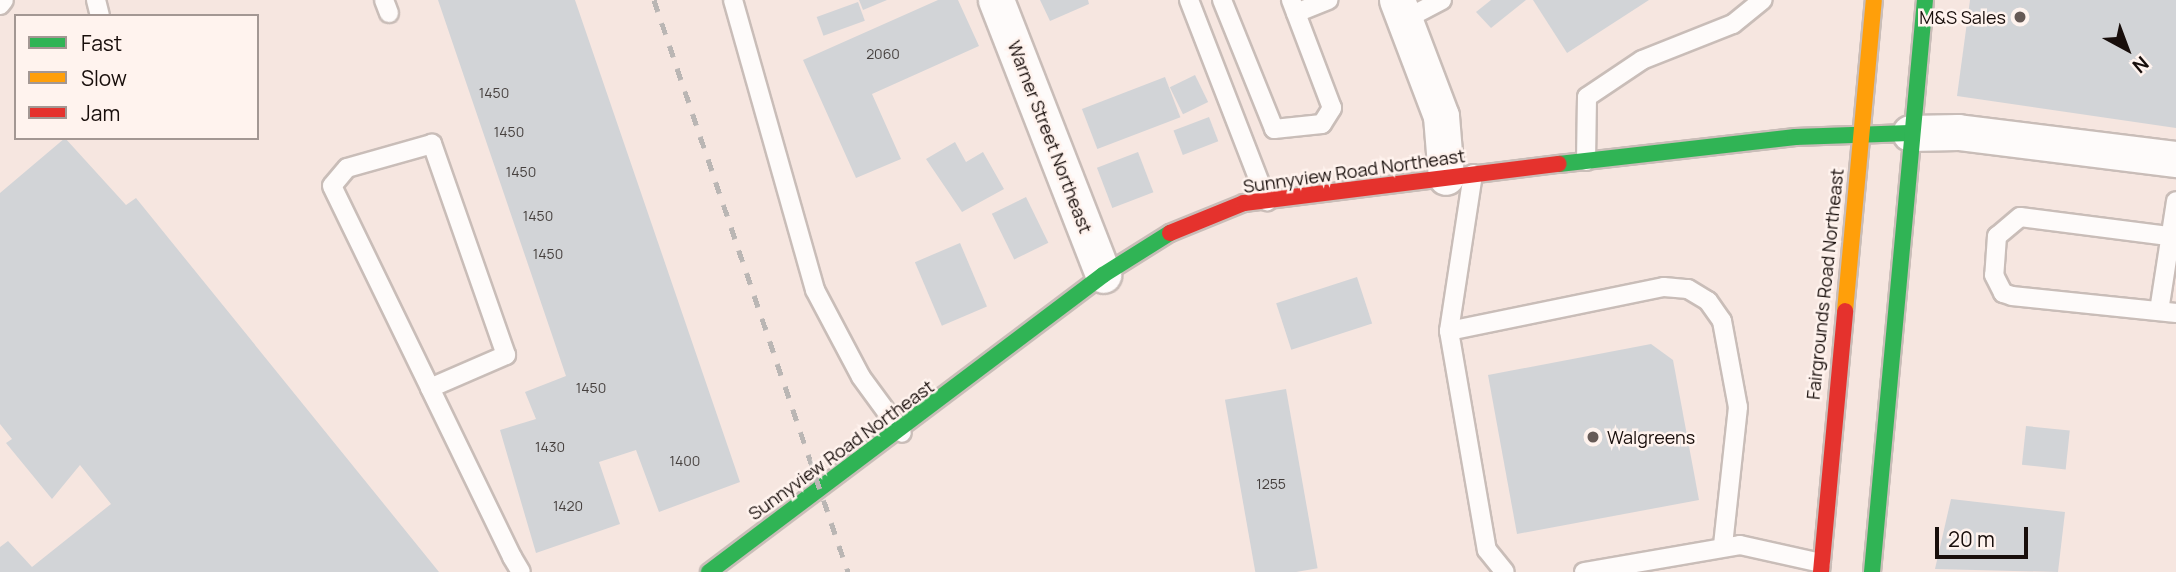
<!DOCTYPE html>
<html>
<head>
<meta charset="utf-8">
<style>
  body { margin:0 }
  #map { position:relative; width:2176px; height:572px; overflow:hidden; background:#f6e6e0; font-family:Manrope,sans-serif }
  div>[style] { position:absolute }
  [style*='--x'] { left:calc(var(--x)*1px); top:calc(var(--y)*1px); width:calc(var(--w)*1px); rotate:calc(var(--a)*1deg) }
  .building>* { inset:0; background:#d2d4d7; transform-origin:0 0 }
  .roads { filter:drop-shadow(2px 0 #c9bdb8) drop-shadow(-2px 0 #c9bdb8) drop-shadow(0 2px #c9bdb8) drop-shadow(0 -2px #c9bdb8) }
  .lane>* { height:18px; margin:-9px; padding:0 9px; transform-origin:9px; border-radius:9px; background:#fefbfa }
  .street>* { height:35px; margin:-17.5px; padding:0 17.5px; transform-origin:17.5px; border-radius:17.5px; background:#fefbfa }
  .fast>* { height:16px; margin:-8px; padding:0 8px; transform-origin:8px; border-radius:8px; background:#30b455 }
  .slow>* { height:16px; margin:-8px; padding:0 8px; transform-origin:8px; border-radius:8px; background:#ff9f0a }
  .jam>* { height:16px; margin:-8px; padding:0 8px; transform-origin:8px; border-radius:8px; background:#e5322d }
  .rail>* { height:5px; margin-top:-2.5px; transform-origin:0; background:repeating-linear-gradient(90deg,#bab6b4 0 12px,transparent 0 24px) }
  .dots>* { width:19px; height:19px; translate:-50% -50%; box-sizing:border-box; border:4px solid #fff3ee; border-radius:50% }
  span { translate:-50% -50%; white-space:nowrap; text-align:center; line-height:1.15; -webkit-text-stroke:5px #fff3ee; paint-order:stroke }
  .number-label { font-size:14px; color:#46403e }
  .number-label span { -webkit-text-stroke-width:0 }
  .poi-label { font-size:18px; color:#180e0b }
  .right { translate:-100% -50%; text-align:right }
  .left { translate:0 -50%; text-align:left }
  .street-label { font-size:18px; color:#180e0b }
  .legend { position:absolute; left:14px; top:14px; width:245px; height:126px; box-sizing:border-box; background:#fff3ee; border:2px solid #a39793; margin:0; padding:9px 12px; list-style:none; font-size:21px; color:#180e0b }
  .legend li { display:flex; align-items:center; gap:14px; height:35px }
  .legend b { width:35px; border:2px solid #a39793 }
  .north { position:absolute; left:2092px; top:14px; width:70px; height:70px; -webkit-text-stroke:5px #fff3ee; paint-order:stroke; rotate:139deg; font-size:19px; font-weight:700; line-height:28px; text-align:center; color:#180e0b }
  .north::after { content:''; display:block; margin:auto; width:24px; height:32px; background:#180e0b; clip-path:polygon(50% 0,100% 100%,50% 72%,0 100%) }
  .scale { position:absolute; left:1935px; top:527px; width:93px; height:32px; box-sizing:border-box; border:4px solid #180e0b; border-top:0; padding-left:9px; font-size:21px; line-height:24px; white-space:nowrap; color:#180e0b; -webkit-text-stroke:5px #fff3ee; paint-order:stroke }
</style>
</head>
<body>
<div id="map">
  <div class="building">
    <div style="clip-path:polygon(438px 0,575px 0,740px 482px,659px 512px,636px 450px,599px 462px,620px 524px,536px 553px,500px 430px,536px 419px,525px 392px,566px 376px)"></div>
    <div style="clip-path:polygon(859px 0,887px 0,863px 10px)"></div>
    <div style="clip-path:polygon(938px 0,958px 0,979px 46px,872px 94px,901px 159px,856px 178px,803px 60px)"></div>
    <div style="clip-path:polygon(1040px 0,1088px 0,1089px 4px,1050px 21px)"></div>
    <div style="clip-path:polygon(1491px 0,1526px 0,1491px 28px,1476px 12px)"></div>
    <div style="clip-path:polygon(1533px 0,1649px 0,1567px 53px)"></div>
    <div style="clip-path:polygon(1970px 0,2176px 0,2176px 128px,1957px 96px)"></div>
    <div style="left:858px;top:2px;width:20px;height:44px;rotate:70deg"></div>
    <div style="left:1195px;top:75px;width:30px;height:28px;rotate:64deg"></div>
    <div style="left:1165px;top:77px;width:43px;height:89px;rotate:69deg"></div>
    <div style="left:1209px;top:117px;width:26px;height:38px;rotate:69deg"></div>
    <div style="clip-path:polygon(65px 138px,126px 205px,136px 198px,439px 572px,0 572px,0 547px,8px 541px,32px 567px,111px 504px,80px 465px,52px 499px,6px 443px,12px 439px,0 424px,0 193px)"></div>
    <div style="clip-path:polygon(955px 142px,966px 162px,983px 152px,1004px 189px,962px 212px,926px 159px)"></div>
    <div style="left:1138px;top:152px;width:43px;height:44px;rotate:69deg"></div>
    <div style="left:1026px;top:197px;width:51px;height:38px;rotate:64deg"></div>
    <div style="left:960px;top:243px;width:69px;height:49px;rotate:67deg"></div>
    <div style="left:1357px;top:277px;width:49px;height:85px;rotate:72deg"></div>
    <div style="clip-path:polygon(1651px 344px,1673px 360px,1699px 500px,1517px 534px,1488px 375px)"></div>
    <div style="left:1286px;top:389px;width:182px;height:62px;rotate:80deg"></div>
    <div style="left:2026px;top:426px;width:44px;height:39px;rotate:6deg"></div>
    <div style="clip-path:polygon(1951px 499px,2065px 512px,2058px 572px,1935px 569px)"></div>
  </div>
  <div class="roads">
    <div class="lane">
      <div style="--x:96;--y:0;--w:16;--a:76"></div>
      <div style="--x:384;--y:0;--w:14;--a:69"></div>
      <div style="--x:733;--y:0;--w:301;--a:74.2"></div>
      <div style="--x:815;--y:290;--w:98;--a:62.1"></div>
      <div style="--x:861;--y:377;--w:69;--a:53.8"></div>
      <div style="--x:1189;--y:0;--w:216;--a:68.8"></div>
      <div style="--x:1222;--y:0;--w:139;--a:68"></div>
      <div style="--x:1274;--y:129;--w:48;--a:-5.9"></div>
      <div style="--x:1322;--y:124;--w:19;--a:-58"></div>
      <div style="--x:1332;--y:108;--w:116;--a:-110.8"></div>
      <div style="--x:0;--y:5;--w:6;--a:-51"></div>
      <div style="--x:1296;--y:13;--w:35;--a:-22"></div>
      <div style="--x:1404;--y:20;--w:43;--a:-27.8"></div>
      <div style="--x:1586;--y:161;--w:64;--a:-89.1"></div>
      <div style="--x:1587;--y:97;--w:66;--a:-33.9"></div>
      <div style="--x:1642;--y:60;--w:98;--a:-21.6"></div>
      <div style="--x:1733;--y:24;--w:38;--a:-39"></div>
      <div style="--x:1473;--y:174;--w:159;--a:98.7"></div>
      <div style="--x:1449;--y:331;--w:222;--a:80.2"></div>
      <div style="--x:1487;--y:550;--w:28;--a:51"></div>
      <div style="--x:2176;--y:237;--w:157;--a:-172.7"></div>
      <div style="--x:2020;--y:217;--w:30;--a:140"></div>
      <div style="--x:1997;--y:236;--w:39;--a:94"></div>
      <div style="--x:1994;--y:275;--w:20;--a:63"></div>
      <div style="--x:2003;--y:293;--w:9;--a:18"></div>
      <div style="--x:2012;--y:296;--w:165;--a:5.9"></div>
      <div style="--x:2159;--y:311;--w:111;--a:-81.2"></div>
      <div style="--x:1449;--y:331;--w:219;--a:-11.6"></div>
      <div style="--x:1664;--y:287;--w:24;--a:5"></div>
      <div style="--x:1688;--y:289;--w:23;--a:31"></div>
      <div style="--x:1708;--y:301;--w:24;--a:55"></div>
      <div style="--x:1722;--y:321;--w:87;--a:79.5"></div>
      <div style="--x:1738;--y:407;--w:140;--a:96.2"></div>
      <div style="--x:430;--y:388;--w:83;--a:-23.5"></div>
      <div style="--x:506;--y:355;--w:224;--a:-109.3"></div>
      <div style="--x:432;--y:144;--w:88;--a:164.2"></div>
      <div style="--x:347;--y:168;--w:23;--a:130"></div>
      <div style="--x:332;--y:186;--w:225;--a:64.1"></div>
      <div style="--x:430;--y:388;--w:188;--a:64.1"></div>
      <div style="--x:512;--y:557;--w:17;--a:59"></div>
      <div style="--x:1584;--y:572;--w:158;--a:-9.8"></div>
      <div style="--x:1740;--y:545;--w:83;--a:12.5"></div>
    </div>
    <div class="street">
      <div style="--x:996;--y:0;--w:295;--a:68.7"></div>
      <div style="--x:1397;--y:0;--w:124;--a:69.2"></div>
      <div style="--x:1441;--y:116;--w:61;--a:85.3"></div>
      <div style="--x:1910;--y:133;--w:48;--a:-1.2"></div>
      <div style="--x:1958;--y:132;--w:220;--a:7.1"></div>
    </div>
    <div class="fast">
      <div style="--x:1559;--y:164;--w:238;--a:-6.5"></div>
      <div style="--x:1795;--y:137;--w:115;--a:-2"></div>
      <div style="--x:709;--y:572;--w:493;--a:-37"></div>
      <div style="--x:1103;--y:275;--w:79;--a:-32.1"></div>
      <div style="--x:1872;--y:572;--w:574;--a:-84.71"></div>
    </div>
    <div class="slow">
      <div style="--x:1845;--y:311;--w:312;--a:-84.7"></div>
    </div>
    <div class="jam">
      <div style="--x:1170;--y:233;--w:80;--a:-22.1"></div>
      <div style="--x:1244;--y:203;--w:317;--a:-7.1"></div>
      <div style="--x:1821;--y:572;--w:262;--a:-84.7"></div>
    </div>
  </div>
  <div class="rail">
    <div style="--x:654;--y:0;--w:604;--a:71.27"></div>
  </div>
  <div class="dots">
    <div style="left:2020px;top:17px;background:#665a56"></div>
    <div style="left:1593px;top:437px;background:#665a56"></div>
  </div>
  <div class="number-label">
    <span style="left:883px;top:54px">2060</span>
    <span style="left:494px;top:93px">1450</span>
    <span style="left:509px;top:132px">1450</span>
    <span style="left:521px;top:172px">1450</span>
    <span style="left:538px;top:216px">1450</span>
    <span style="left:548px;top:254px">1450</span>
    <span style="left:591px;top:388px">1450</span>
    <span style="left:550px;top:447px">1430</span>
    <span style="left:685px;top:461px">1400</span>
    <span style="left:1271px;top:484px">1255</span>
    <span style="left:568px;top:506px">1420</span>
  </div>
  <div class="poi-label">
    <span class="right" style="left:2006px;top:17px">M&amp;S Sales</span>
    <span class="left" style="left:1607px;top:437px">Walgreens</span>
  </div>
  <div class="street-label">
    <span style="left:1050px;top:137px;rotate:69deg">Warner Street Northeast</span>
    <span style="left:1354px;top:171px;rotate:-8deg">Sunnyview Road Northeast</span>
    <span style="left:1825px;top:284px;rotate:-84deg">Fairgrounds Road Northeast</span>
    <span style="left:841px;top:450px;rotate:-36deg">Sunnyview Road Northeast</span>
  </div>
  <ul class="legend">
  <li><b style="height:9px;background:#30b455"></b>Fast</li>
  <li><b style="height:9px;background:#ff9f0a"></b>Slow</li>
  <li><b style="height:9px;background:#e5322d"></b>Jam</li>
  </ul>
  <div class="north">N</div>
  <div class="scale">20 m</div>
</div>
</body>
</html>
